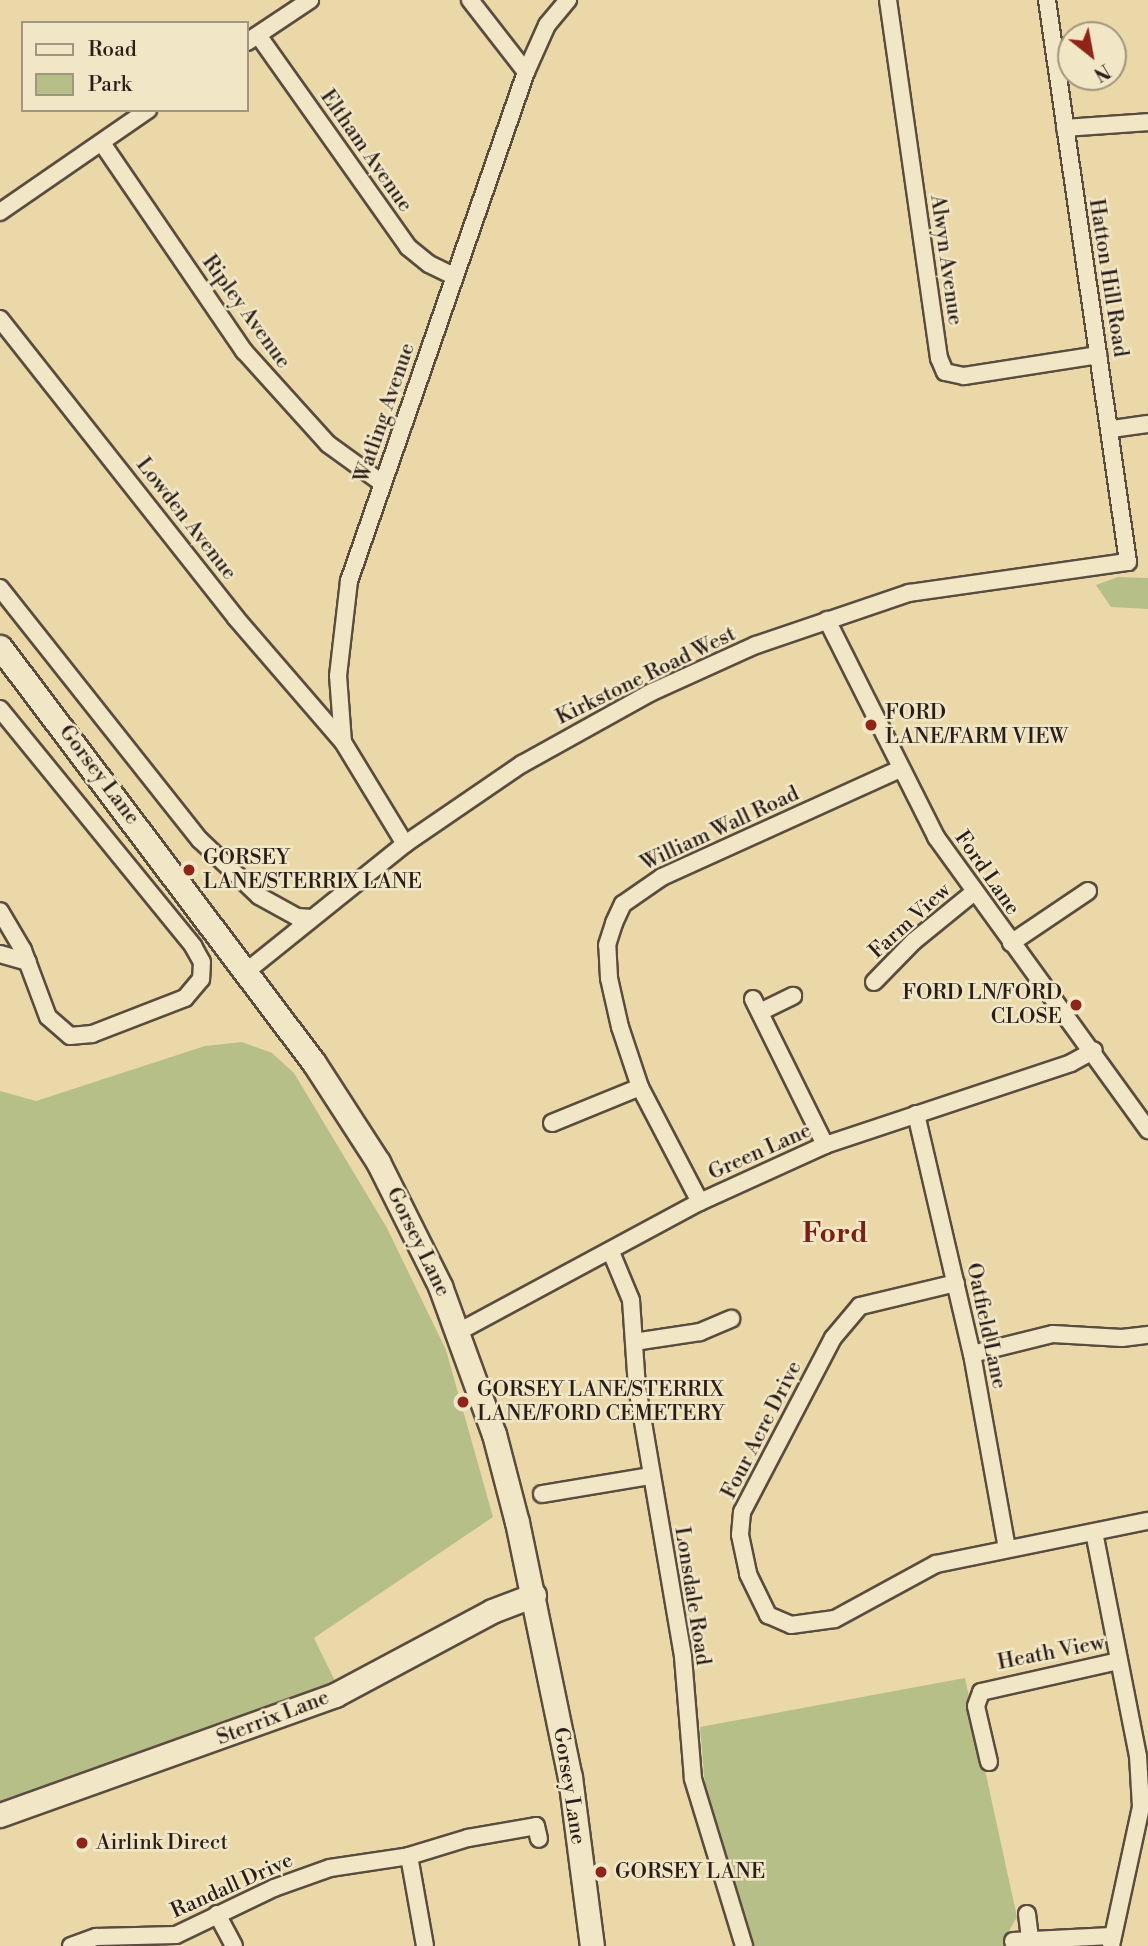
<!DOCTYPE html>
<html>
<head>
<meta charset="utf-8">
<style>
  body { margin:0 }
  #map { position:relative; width:1148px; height:1946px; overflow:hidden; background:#ead8a8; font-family:"Libre Bodoni",serif }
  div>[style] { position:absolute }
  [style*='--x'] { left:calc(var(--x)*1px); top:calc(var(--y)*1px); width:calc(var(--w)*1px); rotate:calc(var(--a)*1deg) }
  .green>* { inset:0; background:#b7bf88 }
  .roads { filter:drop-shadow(2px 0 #5a4c3e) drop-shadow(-2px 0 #5a4c3e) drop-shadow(0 2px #5a4c3e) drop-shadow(0 -2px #5a4c3e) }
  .street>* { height:16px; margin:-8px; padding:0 8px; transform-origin:8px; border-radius:8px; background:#f1e6c6 }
  .secondary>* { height:23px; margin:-11.5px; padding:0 11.5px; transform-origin:11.5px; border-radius:11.5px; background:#f1e6c6 }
  .dots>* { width:19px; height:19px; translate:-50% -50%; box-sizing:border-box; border:4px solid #f1e6c6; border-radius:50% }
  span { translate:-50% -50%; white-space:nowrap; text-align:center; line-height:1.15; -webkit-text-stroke:5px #f1e6c6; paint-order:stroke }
  .street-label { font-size:21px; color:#2a1e1a }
  .poi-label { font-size:21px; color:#2a1e1a }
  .left { translate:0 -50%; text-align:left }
  .right { translate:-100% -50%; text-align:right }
  .district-label { font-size:28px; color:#7a1f14; font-weight:700 }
  .legend { position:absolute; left:21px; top:21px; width:228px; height:91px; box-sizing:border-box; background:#f1e6c6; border:2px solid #a19681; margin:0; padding:9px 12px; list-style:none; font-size:21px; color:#2a1e1a }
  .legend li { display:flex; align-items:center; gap:14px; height:35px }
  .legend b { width:35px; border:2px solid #a19681 }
  .north { position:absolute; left:1057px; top:21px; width:70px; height:70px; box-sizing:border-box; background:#f1e6c6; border:2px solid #a19681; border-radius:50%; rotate:149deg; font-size:19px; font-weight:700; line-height:28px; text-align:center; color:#2a1e1a }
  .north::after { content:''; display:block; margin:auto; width:24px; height:32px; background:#8f2418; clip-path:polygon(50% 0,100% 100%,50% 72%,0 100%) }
</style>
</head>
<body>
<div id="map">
  <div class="green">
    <div style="clip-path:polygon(1118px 577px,1148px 578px,1148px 609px,1111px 607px,1096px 585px)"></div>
    <div style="clip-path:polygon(242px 1042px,272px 1053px,294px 1073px,387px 1228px,446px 1350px,493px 1517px,314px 1638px,336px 1683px,0 1806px,0 1091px,36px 1101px,205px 1046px)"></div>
    <div style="clip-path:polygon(965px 1678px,1017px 1917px,1006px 1936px,1006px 1946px,754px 1946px,705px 1787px,700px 1727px)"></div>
  </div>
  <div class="roads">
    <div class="street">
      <div style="--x:470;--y:0;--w:91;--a:52.1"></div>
      <div style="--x:888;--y:0;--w:362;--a:81.9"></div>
      <div style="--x:939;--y:358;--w:15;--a:67"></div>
      <div style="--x:945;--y:372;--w:19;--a:12"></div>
      <div style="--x:964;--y:376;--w:136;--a:-8.9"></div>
      <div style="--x:258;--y:35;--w:260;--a:54.7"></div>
      <div style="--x:408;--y:247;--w:27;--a:39"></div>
      <div style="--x:429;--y:264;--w:28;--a:26"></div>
      <div style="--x:247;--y:42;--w:76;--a:-33.7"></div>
      <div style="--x:1065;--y:128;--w:83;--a:-4.1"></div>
      <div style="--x:102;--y:143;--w:252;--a:55.7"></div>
      <div style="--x:244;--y:351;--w:125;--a:47.9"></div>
      <div style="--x:328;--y:444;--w:67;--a:35.8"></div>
      <div style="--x:0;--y:212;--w:180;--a:-34.6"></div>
      <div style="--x:0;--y:319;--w:381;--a:51.7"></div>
      <div style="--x:236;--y:618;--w:162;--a:49.2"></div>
      <div style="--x:1112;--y:429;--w:36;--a:-8"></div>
      <div style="--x:0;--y:588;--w:322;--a:51.6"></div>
      <div style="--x:200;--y:840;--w:81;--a:43.5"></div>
      <div style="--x:259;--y:896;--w:43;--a:28.9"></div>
      <div style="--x:297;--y:917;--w:15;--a:4"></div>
      <div style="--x:827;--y:620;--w:243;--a:63.3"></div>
      <div style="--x:936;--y:837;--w:362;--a:54.1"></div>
      <div style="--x:0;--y:709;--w:306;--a:50.8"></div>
      <div style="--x:193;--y:946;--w:18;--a:61"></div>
      <div style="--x:202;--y:962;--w:17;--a:93"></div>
      <div style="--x:201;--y:979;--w:25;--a:130"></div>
      <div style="--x:185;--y:998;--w:100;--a:158.8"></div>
      <div style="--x:92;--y:1034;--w:22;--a:175"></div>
      <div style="--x:70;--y:1036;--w:29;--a:-139"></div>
      <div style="--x:48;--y:1017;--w:72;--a:-110.5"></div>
      <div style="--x:23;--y:950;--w:45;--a:-120.5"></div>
      <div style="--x:405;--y:844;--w:119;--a:-121.3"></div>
      <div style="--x:343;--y:742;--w:66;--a:-94.3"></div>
      <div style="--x:338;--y:676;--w:96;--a:-83.4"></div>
      <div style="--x:349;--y:581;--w:539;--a:-70.83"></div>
      <div style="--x:526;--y:72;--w:51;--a:-65.9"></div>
      <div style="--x:547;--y:25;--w:33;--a:-50"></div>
      <div style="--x:1011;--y:943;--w:93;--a:-34"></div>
      <div style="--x:0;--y:954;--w:29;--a:16"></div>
      <div style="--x:247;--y:971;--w:203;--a:-38.8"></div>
      <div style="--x:405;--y:844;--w:142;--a:-34.4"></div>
      <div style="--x:522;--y:764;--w:146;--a:-29"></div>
      <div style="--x:650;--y:693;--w:116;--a:-24.4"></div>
      <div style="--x:756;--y:645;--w:162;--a:-18.8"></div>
      <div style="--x:909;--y:593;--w:221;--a:-8.1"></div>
      <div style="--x:1128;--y:562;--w:568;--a:-98.2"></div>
      <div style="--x:874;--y:982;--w:57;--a:-45.7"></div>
      <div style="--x:914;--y:941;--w:76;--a:-39.1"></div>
      <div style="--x:753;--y:999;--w:163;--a:63.7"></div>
      <div style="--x:760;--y:1012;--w:37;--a:-26"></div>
      <div style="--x:916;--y:1114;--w:246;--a:76.9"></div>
      <div style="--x:972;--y:1354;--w:197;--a:79.8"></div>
      <div style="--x:552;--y:1123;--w:95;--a:-22.2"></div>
      <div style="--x:700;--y:1202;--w:130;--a:-117.6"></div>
      <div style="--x:640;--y:1087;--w:63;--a:-108.4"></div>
      <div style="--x:620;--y:1027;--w:50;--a:-102.7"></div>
      <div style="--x:609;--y:978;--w:33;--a:-93"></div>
      <div style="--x:607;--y:945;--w:23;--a:-72"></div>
      <div style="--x:614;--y:923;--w:21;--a:-65"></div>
      <div style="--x:623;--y:904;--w:47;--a:-34.7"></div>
      <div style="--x:662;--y:877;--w:261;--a:-24.4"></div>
      <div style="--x:611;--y:1252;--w:52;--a:67.4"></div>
      <div style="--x:631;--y:1300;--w:87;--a:86.1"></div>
      <div style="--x:637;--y:1387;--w:274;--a:80.3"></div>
      <div style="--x:683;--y:1657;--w:122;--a:85.3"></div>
      <div style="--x:693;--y:1779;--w:175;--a:73"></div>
      <div style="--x:956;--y:1283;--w:99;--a:166.5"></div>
      <div style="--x:860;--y:1306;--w:42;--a:130.2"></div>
      <div style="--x:833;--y:1338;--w:196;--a:117.6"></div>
      <div style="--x:742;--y:1512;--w:23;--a:95"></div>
      <div style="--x:740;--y:1535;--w:40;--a:78"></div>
      <div style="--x:748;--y:1574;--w:46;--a:64"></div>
      <div style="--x:768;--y:1615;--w:25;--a:23"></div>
      <div style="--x:791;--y:1625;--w:44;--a:-7.8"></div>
      <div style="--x:835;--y:1619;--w:115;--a:-28.6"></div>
      <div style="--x:936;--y:1564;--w:216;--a:-11.5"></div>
      <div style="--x:460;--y:1331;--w:272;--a:-28.3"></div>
      <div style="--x:700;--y:1202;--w:137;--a:-24.5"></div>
      <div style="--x:825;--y:1145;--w:259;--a:-18.4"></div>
      <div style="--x:1071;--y:1063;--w:26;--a:-29"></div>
      <div style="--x:634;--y:1342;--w:67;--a:-8.6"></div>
      <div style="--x:700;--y:1332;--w:34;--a:-23"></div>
      <div style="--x:972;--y:1354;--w:83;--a:-13.9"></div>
      <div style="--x:1053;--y:1334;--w:69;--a:3.3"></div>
      <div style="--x:1122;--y:1338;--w:26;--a:-7"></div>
      <div style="--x:542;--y:1494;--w:110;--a:-9.4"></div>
      <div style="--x:1094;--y:1532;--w:228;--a:78.9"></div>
      <div style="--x:1138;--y:1756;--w:51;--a:86.6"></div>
      <div style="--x:1141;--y:1807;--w:142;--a:102.2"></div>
      <div style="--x:989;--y:1762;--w:57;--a:-103.1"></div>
      <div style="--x:976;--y:1706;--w:15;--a:-70"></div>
      <div style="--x:981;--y:1692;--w:141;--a:-12.7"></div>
      <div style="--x:409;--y:1856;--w:62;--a:-17"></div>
      <div style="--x:468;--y:1838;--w:69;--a:-10"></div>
      <div style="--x:536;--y:1826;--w:13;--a:77"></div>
      <div style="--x:217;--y:1914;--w:36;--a:62"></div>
      <div style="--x:1027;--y:1914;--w:26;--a:83"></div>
      <div style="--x:1013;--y:1941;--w:98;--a:-2.9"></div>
      <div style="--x:71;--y:1946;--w:27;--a:-20"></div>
      <div style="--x:96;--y:1937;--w:80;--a:-1.4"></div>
      <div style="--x:176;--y:1935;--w:109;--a:-25.6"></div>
      <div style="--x:274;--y:1888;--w:59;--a:-19.7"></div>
      <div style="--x:330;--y:1868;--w:80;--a:-8.6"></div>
      <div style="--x:409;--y:1856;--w:91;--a:79.9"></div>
    </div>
    <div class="secondary">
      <div style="--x:0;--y:647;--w:521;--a:52.95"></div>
      <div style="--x:314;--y:1063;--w:118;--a:57.1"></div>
      <div style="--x:378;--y:1162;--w:139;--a:63.4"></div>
      <div style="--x:440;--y:1286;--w:158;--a:70"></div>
      <div style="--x:494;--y:1434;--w:91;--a:75.4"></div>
      <div style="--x:517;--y:1522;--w:260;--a:78.3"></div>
      <div style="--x:570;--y:1777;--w:170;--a:82.6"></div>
      <div style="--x:0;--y:1815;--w:356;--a:-19.7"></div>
      <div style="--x:335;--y:1695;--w:178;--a:-28.1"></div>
      <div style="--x:492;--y:1611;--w:45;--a:-20.9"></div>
    </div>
  </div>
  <div class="dots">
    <div style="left:871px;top:725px;background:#8f2418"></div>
    <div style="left:189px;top:870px;background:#8f2418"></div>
    <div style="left:1076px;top:1005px;background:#8f2418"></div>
    <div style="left:463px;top:1402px;background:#8f2418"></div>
    <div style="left:82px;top:1843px;background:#8f2418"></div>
    <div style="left:601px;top:1872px;background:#8f2418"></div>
  </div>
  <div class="street-label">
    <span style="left:366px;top:151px;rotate:55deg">Eltham Avenue</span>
    <span style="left:946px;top:260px;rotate:82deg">Alwyn Avenue</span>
    <span style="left:1108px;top:278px;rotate:81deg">Hatton Hill Road</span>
    <span style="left:246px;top:312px;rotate:54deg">Ripley Avenue</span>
    <span style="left:385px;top:413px;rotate:-71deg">Watling Avenue</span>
    <span style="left:186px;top:519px;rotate:52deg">Lowden Avenue</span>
    <span style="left:646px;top:676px;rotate:-26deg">Kirkstone Road West</span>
    <span style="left:99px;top:775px;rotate:53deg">Gorsey Lane</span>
    <span style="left:720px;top:829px;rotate:-25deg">William Wall Road</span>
    <span style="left:987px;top:873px;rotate:55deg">Ford Lane</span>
    <span style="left:910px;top:921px;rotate:-42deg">Farm View</span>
    <span style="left:760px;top:1152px;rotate:-24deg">Green Lane</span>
    <span style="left:418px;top:1242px;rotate:64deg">Gorsey Lane</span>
    <span style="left:986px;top:1326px;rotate:78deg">Oatfield Lane</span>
    <span style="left:762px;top:1430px;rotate:-63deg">Four Acre Drive</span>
    <span style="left:692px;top:1596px;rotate:81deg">Lonsdale Road</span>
    <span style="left:1051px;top:1653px;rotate:-11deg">Heath View</span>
    <span style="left:273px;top:1718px;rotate:-21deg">Sterrix Lane</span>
    <span style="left:569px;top:1786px;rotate:81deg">Gorsey Lane</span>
    <span style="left:232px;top:1886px;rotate:-24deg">Randall Drive</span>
  </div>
  <div class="poi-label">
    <span class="left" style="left:885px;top:725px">FORD<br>LANE/FARM VIEW</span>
    <span class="left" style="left:203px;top:870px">GORSEY<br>LANE/STERRIX LANE</span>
    <span class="right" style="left:1062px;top:1005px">FORD LN/FORD<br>CLOSE</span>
    <span class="left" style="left:477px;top:1402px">GORSEY LANE/STERRIX<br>LANE/FORD CEMETERY</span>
    <span class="left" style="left:96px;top:1843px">Airlink Direct</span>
    <span class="left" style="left:615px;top:1872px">GORSEY LANE</span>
  </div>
  <div class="district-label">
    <span style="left:835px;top:1234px">Ford</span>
  </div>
  <ul class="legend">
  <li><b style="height:9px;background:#f1e6c6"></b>Road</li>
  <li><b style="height:19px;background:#b7bf88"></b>Park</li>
  </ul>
  <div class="north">N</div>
</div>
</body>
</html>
